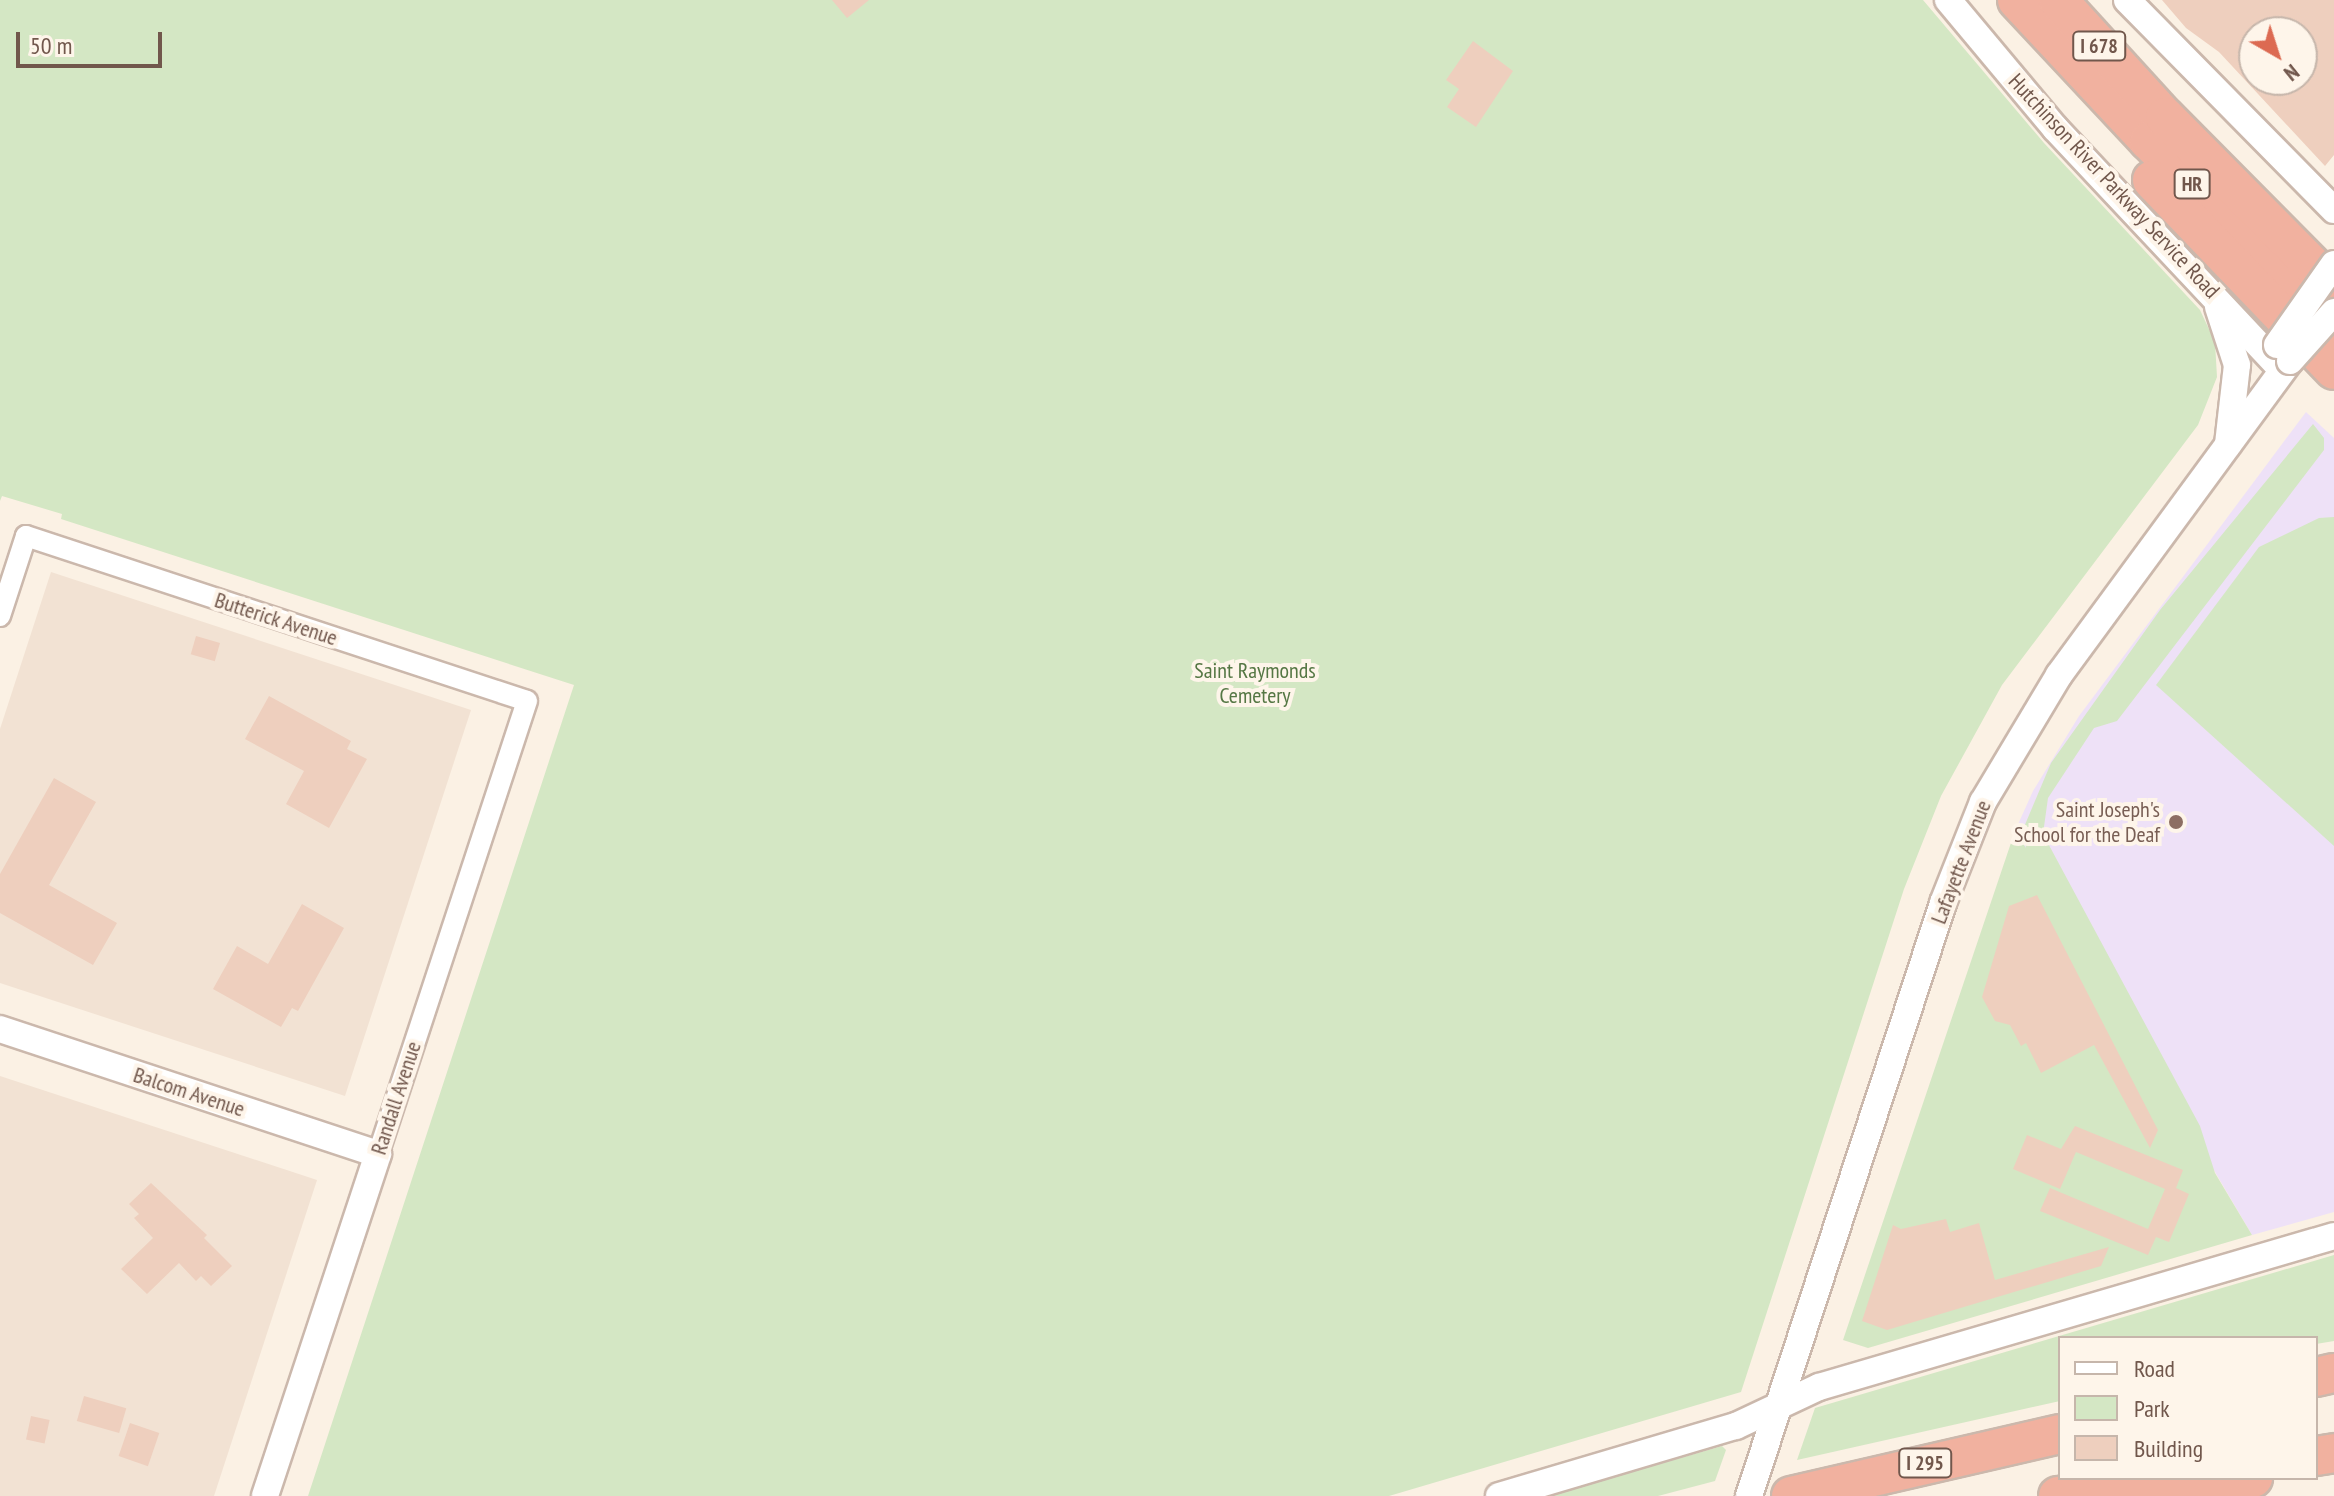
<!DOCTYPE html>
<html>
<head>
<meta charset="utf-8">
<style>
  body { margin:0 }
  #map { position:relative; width:2334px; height:1496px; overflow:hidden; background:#fbf1e4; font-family:"PT Sans Narrow",sans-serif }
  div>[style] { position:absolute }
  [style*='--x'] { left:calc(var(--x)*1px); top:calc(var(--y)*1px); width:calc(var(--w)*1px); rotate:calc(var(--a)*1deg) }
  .residential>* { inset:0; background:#f2e2d3 }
  .education>* { inset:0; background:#eee1f7 }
  .green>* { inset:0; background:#d4e7c4 }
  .building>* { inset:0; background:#eecfbe; transform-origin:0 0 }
  .roads { filter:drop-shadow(2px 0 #cbb8ac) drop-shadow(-2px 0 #cbb8ac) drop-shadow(0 2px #cbb8ac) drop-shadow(0 -2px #cbb8ac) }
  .minor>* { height:20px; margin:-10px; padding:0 10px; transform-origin:10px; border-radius:10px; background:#fff }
  .tertiary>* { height:26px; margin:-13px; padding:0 13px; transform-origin:13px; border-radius:13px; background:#fff }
  .motorway>* { height:38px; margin:-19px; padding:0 19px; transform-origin:19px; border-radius:19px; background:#f1b19f }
  .bridges { filter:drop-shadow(2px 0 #cbb8ac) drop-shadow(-2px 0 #cbb8ac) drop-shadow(0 2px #cbb8ac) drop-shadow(0 -2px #cbb8ac) }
  .tertiary-bridge>* { height:26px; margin:-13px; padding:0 13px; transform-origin:13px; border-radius:13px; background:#fff }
  .dots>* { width:22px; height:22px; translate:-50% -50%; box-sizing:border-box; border:4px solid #fef5ea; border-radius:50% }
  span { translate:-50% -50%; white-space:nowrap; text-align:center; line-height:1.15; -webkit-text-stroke:8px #fef5ea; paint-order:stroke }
  .shield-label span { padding:2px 6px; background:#fef5ea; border:2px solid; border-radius:6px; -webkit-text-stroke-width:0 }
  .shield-label { font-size:20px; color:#71574c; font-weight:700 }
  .street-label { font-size:22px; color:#71574c }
  .park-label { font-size:22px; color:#574 }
  .education-label { font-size:22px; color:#785e54 }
  .right { translate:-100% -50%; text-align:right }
  .legend { position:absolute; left:2058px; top:1336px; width:260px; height:144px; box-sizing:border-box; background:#fef5ea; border:2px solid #c6b6ab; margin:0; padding:10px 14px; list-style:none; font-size:24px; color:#71574c }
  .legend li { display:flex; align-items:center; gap:16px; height:40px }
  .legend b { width:40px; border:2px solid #c6b6ab }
  .north { position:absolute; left:2238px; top:16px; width:80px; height:80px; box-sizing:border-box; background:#fef5ea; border:2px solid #c6b6ab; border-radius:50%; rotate:141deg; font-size:22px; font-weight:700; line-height:32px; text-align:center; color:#71574c }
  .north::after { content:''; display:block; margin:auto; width:28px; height:36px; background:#dc6a52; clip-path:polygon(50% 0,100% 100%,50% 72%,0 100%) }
  .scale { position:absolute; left:16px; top:32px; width:146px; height:36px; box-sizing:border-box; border:4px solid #71574c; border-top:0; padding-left:10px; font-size:24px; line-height:28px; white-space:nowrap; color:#71574c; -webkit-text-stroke:6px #fef5ea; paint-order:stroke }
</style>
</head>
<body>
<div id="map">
  <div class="residential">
    <div style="clip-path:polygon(51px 572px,471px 710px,345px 1096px,0 983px,0 729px)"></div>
    <div style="clip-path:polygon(0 1076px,317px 1180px,214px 1496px,0 1496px)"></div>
  </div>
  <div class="education">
    <div style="clip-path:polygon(2306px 412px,2334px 438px,2334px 1212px,2252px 1235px,2015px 831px,2033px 791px,2079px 716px)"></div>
  </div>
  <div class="green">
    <div style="clip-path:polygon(0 0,1923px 0,2044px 143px,2200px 310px,2215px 342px,2217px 377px,2198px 425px,2002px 685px,1941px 796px,1904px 889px,1741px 1392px,1389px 1496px,308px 1496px,574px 685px,61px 519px,62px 514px,2px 496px,0 501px)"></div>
    <div style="clip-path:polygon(2313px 424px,2324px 438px,2324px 450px,2117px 721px,2094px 728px,2048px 798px,2043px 834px,2200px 1126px,2215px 1173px,2252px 1235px,1868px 1348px,1843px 1340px,2015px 831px,2026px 848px,2024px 827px,2051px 763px,2160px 610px)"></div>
    <div style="clip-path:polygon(2334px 517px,2334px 846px,2156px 685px,2259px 547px,2319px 518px)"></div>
    <div style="clip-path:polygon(2334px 1255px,2334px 1341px,2316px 1344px,2316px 1338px,2060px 1338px,2060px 1401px,1797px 1460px,1815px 1408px)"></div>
    <div style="clip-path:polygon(1722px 1446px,1726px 1450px,1715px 1481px,1658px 1496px,1548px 1496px)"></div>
  </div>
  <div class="building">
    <div style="clip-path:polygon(832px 0,869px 0,847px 18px)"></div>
    <div style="clip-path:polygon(evenodd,2162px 0,2334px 0,2334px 155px,2325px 166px,2219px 52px,2186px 28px,2162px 0,2254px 32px,2302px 32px,2302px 80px,2254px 80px,2254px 32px)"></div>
    <div style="clip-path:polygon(1473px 41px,1513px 71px,1476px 127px,1447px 107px,1459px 89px,1446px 80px)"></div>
    <div style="left:196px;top:636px;width:25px;height:19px;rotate:16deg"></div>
    <div style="clip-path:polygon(269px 696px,351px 741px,347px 749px,367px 759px,329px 828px,286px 804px,304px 771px,245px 739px)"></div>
    <div style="clip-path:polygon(54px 778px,96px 802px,49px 885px,117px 923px,93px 965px,0 913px,0 874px)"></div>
    <div style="clip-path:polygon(2037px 895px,2158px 1130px,2150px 1148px,2094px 1045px,2041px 1073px,2026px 1043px,2021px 1046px,2010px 1025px,1995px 1021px,1982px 997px,2009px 906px)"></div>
    <div style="clip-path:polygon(302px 904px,344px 928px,298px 1011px,292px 1008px,281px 1027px,213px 989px,237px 946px,268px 964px)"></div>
    <div style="clip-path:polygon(2075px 1126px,2183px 1170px,2176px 1188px,2189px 1194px,2169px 1242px,2156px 1237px,2148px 1255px,2040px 1211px,2050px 1188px,2148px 1229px,2165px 1189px,2076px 1152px,2060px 1189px,2013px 1169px,2027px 1135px,2061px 1149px)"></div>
    <div style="clip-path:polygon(151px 1183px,207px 1235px,204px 1238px,232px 1266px,211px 1286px,201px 1276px,196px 1281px,179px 1263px,147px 1294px,121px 1269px,153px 1238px,134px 1218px,139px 1214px,129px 1204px)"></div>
    <div style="clip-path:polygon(1946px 1219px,1950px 1232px,1979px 1223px,1995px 1280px,2109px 1247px,2101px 1266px,1887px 1330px,1862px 1321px,1893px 1225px,1901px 1229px)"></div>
    <div style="left:84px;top:1396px;width:44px;height:26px;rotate:16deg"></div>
    <div style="left:31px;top:1416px;width:19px;height:24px;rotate:12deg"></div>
    <div style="left:130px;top:1423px;width:31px;height:35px;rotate:19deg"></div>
  </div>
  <div class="roads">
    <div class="minor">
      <div style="--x:0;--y:616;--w:84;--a:-72"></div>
      <div style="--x:26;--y:536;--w:527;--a:18.23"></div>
      <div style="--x:527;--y:701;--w:477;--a:108.2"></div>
    </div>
    <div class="tertiary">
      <div style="--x:1948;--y:0;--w:167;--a:50.1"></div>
      <div style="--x:2055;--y:128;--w:332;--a:46.8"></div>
      <div style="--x:2127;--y:0;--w:295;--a:45.4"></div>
      <div style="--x:2218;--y:307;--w:61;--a:71.9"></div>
      <div style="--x:2237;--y:365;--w:80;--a:96.5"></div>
      <div style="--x:0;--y:1029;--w:398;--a:18.3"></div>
      <div style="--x:378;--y:1154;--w:360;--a:108.3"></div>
      <div style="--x:1499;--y:1496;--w:247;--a:-16.5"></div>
      <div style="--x:1736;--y:1426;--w:92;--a:-25.2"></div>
      <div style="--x:1819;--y:1387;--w:537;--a:-16.34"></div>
      <div style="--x:1749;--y:1496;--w:624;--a:-71.88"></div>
      <div style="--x:1943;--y:903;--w:109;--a:-68.4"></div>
      <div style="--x:1983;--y:802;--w:148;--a:-59.1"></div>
      <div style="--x:2059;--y:675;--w:390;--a:-53.7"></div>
    </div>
    <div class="motorway">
      <div style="--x:2017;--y:0;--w:193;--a:46.9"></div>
      <div style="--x:2149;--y:141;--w:260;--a:44.7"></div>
      <div style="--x:2058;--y:0;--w:159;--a:47.6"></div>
      <div style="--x:2165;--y:117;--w:240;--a:45.2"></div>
      <div style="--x:2152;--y:180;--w:263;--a:46.2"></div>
      <div style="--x:2316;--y:1377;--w:18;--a:-13"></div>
      <div style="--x:2316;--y:1456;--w:18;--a:-9"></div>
      <div style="--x:1791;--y:1496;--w:276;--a:-13"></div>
      <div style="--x:2058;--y:1496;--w:196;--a:-5.3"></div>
    </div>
  </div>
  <div class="bridges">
    <div class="tertiary-bridge">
      <div style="--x:2277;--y:345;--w:99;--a:-54.9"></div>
      <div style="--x:2290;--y:361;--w:66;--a:-48.1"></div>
    </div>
  </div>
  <div class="dots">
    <div style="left:2176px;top:822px;background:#8d6e63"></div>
  </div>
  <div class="shield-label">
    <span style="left:2099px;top:46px">I 678</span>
    <span style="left:2192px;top:184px">HR</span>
    <span style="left:1925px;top:1463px">I 295</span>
  </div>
  <div class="street-label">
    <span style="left:2114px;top:186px;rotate:47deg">Hutchinson River Parkway Service Road</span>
    <span style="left:276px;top:619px;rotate:18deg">Butterick Avenue</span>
    <span style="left:1961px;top:862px;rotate:-69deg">Lafayette Avenue</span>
    <span style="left:189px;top:1092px;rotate:18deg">Balcom Avenue</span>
    <span style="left:396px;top:1098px;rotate:-72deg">Randall Avenue</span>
  </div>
  <div class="park-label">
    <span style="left:1255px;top:683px">Saint Raymonds<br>Cemetery</span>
  </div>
  <div class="education-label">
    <span class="right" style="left:2160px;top:822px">Saint Joseph's<br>School for the Deaf</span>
  </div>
  <ul class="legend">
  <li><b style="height:10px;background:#fff"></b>Road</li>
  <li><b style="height:22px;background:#d4e7c4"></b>Park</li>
  <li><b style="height:22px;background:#eecfbe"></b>Building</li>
  </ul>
  <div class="north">N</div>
  <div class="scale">50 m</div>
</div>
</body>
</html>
